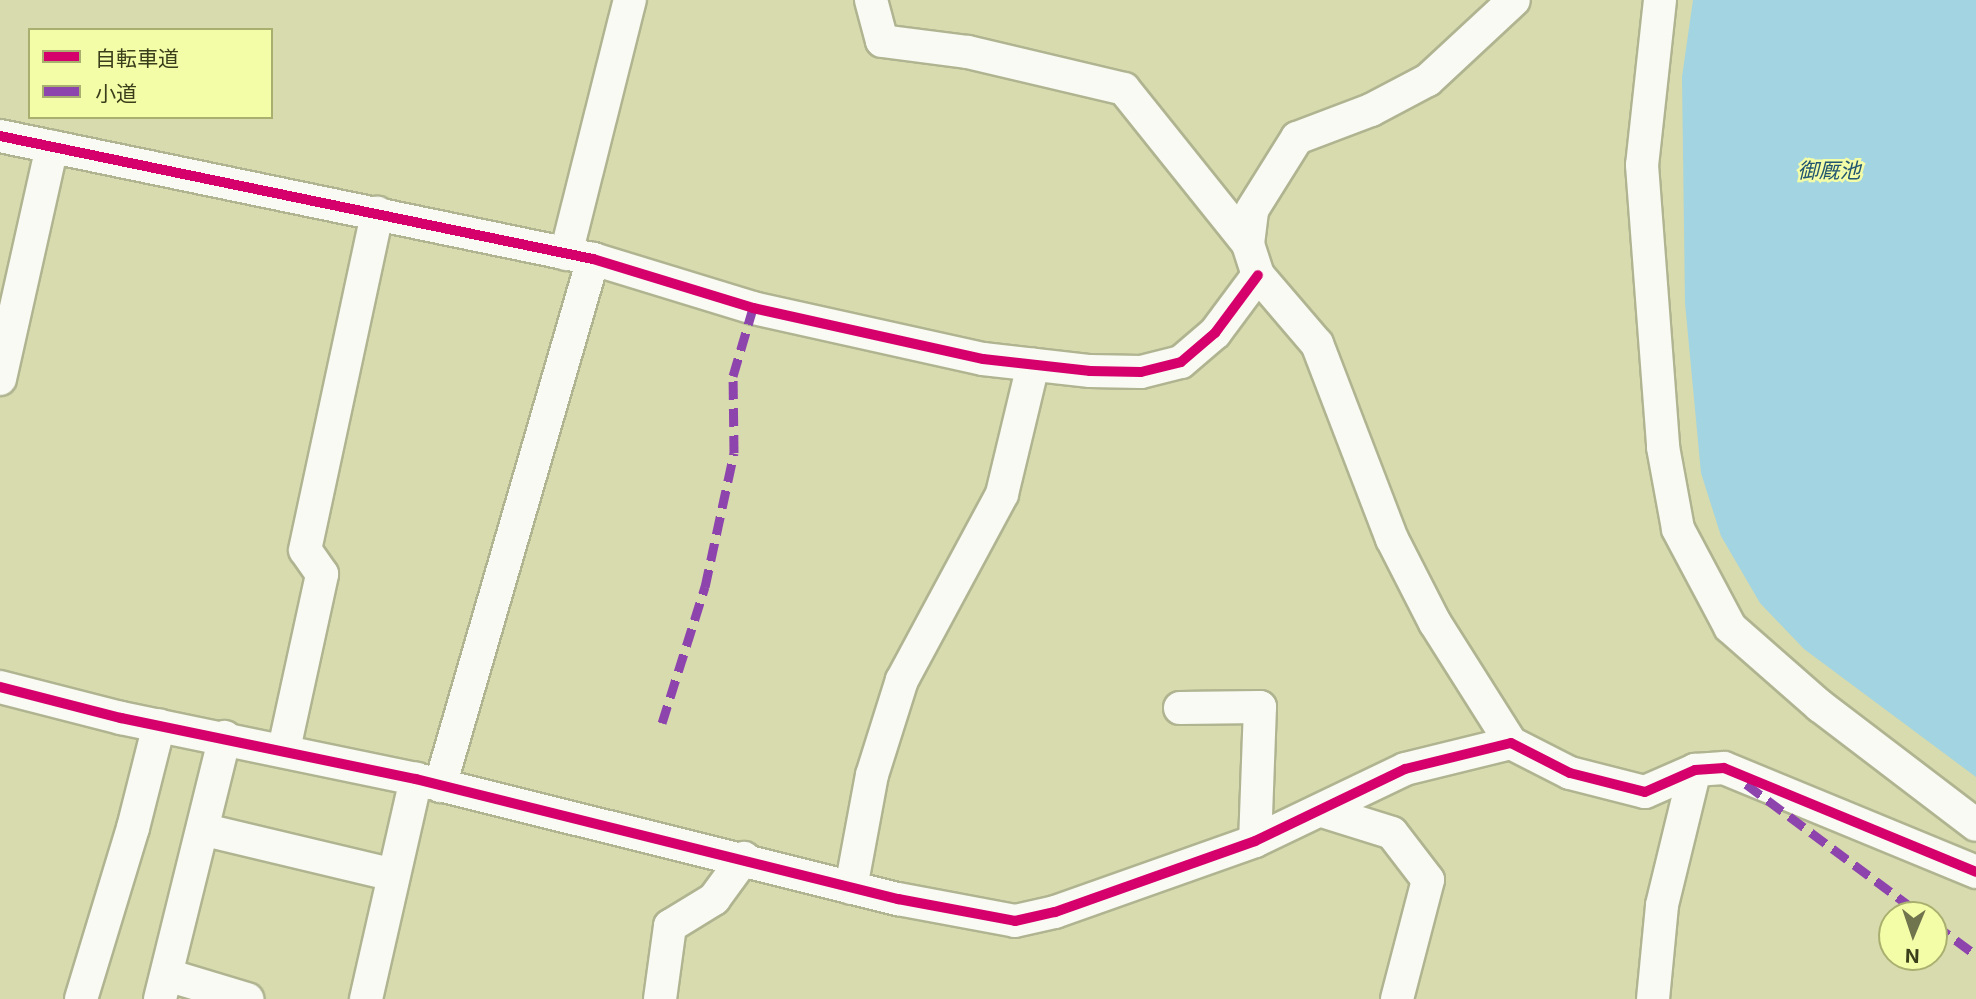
<!DOCTYPE html>
<html>
<head>
<meta charset="utf-8">
<style>
  body { margin:0 }
  #map { position:relative; width:1976px; height:999px; overflow:hidden; background:#d7dbae; font-family:Inter,"Noto Sans JP",sans-serif }
  div>[style] { position:absolute }
  [style*='--x'] { left:calc(var(--x)*1px); top:calc(var(--y)*1px); width:calc(var(--w)*1px); rotate:calc(var(--a)*1deg) }
  .water>* { inset:0; background:#a3d4e1 }
  .roads { filter:drop-shadow(2px 0 #b0b490) drop-shadow(-2px 0 #b0b490) drop-shadow(0 2px #b0b490) drop-shadow(0 -2px #b0b490) }
  .minor>* { height:32px; margin:-16px; padding:0 16px; transform-origin:16px; border-radius:16px; background:#f9faf3 }
  .quiet>* { height:9px; margin-top:-4.5px; transform-origin:0; background:repeating-linear-gradient(90deg,#8e44ad 0 18px,transparent 0 27px) }
  .cycleway>* { height:10px; margin:-5px; padding:0 5px; transform-origin:5px; border-radius:5px; background:#d6006c }
  span { translate:-50% -50%; white-space:nowrap; text-align:center; line-height:1.15; -webkit-text-stroke:5px #f3fca7; paint-order:stroke }
  .water-label { font-size:21px; color:#225670; font-style:italic }
  .legend { position:absolute; left:28px; top:28px; width:245px; height:91px; box-sizing:border-box; background:#f3fca7; border:2px solid #a9b06f; margin:0; padding:9px 12px; list-style:none; font-size:21px; color:#3a3e1b }
  .legend li { display:flex; align-items:center; gap:14px; height:35px }
  .legend b { width:35px; border:2px solid #a9b06f }
  .north { position:absolute; left:1878px; top:901px; width:70px; height:70px; box-sizing:border-box; background:#f3fca7; border:2px solid #a9b06f; border-radius:50%; rotate:182deg; font-size:19px; font-weight:700; line-height:28px; text-align:center; color:#3a3e1b }
  .north::after { content:''; display:block; margin:auto; width:24px; height:32px; background:#71754e; clip-path:polygon(50% 0,100% 100%,50% 72%,0 100%) }
</style>
</head>
<body>
<div id="map">
  <div class="water">
    <div style="clip-path:polygon(1693px 0,1976px 0,1976px 777px,1804px 649px,1760px 603px,1721px 536px,1701px 473px,1685px 303px,1682px 77px)"></div>
  </div>
  <div class="roads">
    <div class="minor">
      <div style="--x:871;--y:0;--w:42;--a:75"></div>
      <div style="--x:882;--y:41;--w:87;--a:7.3"></div>
      <div style="--x:968;--y:52;--w:160;--a:13.3"></div>
      <div style="--x:1124;--y:89;--w:198;--a:51.3"></div>
      <div style="--x:1660;--y:0;--w:166;--a:96.2"></div>
      <div style="--x:1642;--y:165;--w:283;--a:85.7"></div>
      <div style="--x:1663;--y:447;--w:83;--a:79.6"></div>
      <div style="--x:1678;--y:529;--w:111;--a:62"></div>
      <div style="--x:1730;--y:627;--w:120;--a:41.3"></div>
      <div style="--x:1820;--y:706;--w:196;--a:37.3"></div>
      <div style="--x:0;--y:136;--w:606;--a:11.72"></div>
      <div style="--x:593;--y:259;--w:167;--a:17"></div>
      <div style="--x:753;--y:308;--w:236;--a:12.5"></div>
      <div style="--x:983;--y:359;--w:108;--a:6.4"></div>
      <div style="--x:1090;--y:371;--w:51;--a:1.1"></div>
      <div style="--x:1141;--y:372;--w:41;--a:-14"></div>
      <div style="--x:1181;--y:362;--w:45;--a:-40.5"></div>
      <div style="--x:1215;--y:333;--w:72;--a:-53.4"></div>
      <div style="--x:566;--y:254;--w:262;--a:-75.9"></div>
      <div style="--x:0;--y:379;--w:238;--a:-77.4"></div>
      <div style="--x:0;--y:687;--w:125;--a:14.4"></div>
      <div style="--x:121;--y:718;--w:301;--a:11.7"></div>
      <div style="--x:416;--y:779;--w:497;--a:14"></div>
      <div style="--x:898;--y:899;--w:119;--a:10.6"></div>
      <div style="--x:1015;--y:921;--w:41;--a:-12.7"></div>
      <div style="--x:1055;--y:912;--w:212;--a:-19.5"></div>
      <div style="--x:1255;--y:841;--w:166;--a:-25.6"></div>
      <div style="--x:1405;--y:769;--w:109;--a:-13.8"></div>
      <div style="--x:1511;--y:743;--w:66;--a:27"></div>
      <div style="--x:1570;--y:773;--w:77;--a:14.2"></div>
      <div style="--x:1645;--y:792;--w:55;--a:-23.7"></div>
      <div style="--x:1695;--y:770;--w:29;--a:-4"></div>
      <div style="--x:1724;--y:768;--w:273;--a:22.4"></div>
      <div style="--x:1180;--y:708;--w:80;--a:-0.7"></div>
      <div style="--x:1260;--y:707;--w:134;--a:92.1"></div>
      <div style="--x:1511;--y:743;--w:142;--a:-122.3"></div>
      <div style="--x:1435;--y:623;--w:94;--a:-117.1"></div>
      <div style="--x:1392;--y:539;--w:209;--a:-111"></div>
      <div style="--x:1317;--y:344;--w:91;--a:-130.5"></div>
      <div style="--x:1258;--y:275;--w:33;--a:-108"></div>
      <div style="--x:1248;--y:244;--w:34;--a:-83"></div>
      <div style="--x:1252;--y:210;--w:85;--a:-58"></div>
      <div style="--x:1297;--y:138;--w:79;--a:-20.7"></div>
      <div style="--x:1371;--y:110;--w:64;--a:-27.8"></div>
      <div style="--x:1428;--y:80;--w:117;--a:-42.9"></div>
      <div style="--x:284;--y:749;--w:179;--a:-77.7"></div>
      <div style="--x:322;--y:574;--w:29;--a:-125"></div>
      <div style="--x:305;--y:550;--w:345;--a:-77.9"></div>
      <div style="--x:440;--y:786;--w:549;--a:-73.81"></div>
      <div style="--x:1322;--y:811;--w:73;--a:17.4"></div>
      <div style="--x:1392;--y:833;--w:59;--a:52.5"></div>
      <div style="--x:1428;--y:880;--w:123;--a:104.6"></div>
      <div style="--x:205;--y:830;--w:194;--a:13.4"></div>
      <div style="--x:851;--y:888;--w:115;--a:-79.5"></div>
      <div style="--x:872;--y:775;--w:100;--a:-72.5"></div>
      <div style="--x:902;--y:680;--w:211;--a:-61.7"></div>
      <div style="--x:1002;--y:494;--w:133;--a:-76.5"></div>
      <div style="--x:167;--y:975;--w:84;--a:16.7"></div>
      <div style="--x:81;--y:999;--w:179;--a:-73.1"></div>
      <div style="--x:133;--y:828;--w:106;--a:-75.8"></div>
      <div style="--x:160;--y:999;--w:270;--a:-76.1"></div>
      <div style="--x:366;--y:999;--w:226;--a:-77.2"></div>
      <div style="--x:660;--y:999;--w:74;--a:-82.2"></div>
      <div style="--x:670;--y:926;--w:52;--a:-31.5"></div>
      <div style="--x:714;--y:899;--w:51;--a:-53.8"></div>
      <div style="--x:1653;--y:999;--w:94;--a:-84.5"></div>
      <div style="--x:1662;--y:905;--w:139;--a:-76.3"></div>
    </div>
  </div>
  <div class="quiet">
    <div style="--x:662;--y:723;--w:143;--a:-72.5"></div>
    <div style="--x:705;--y:587;--w:137;--a:-77.8"></div>
    <div style="--x:734;--y:453;--w:77;--a:-90.7"></div>
    <div style="--x:733;--y:376;--w:71;--a:-73.6"></div>
    <div style="--x:1746;--y:784;--w:219;--a:36.7"></div>
    <div style="--x:1934;--y:924;--w:52;--a:36.4"></div>
  </div>
  <div class="cycleway">
    <div style="--x:0;--y:136;--w:606;--a:11.72"></div>
    <div style="--x:593;--y:259;--w:167;--a:17"></div>
    <div style="--x:753;--y:308;--w:236;--a:12.5"></div>
    <div style="--x:983;--y:359;--w:108;--a:6.4"></div>
    <div style="--x:1090;--y:371;--w:51;--a:1.1"></div>
    <div style="--x:1141;--y:372;--w:41;--a:-14"></div>
    <div style="--x:1181;--y:362;--w:45;--a:-40.5"></div>
    <div style="--x:1215;--y:333;--w:72;--a:-53.4"></div>
    <div style="--x:0;--y:687;--w:125;--a:14.4"></div>
    <div style="--x:121;--y:718;--w:301;--a:11.7"></div>
    <div style="--x:416;--y:779;--w:497;--a:14"></div>
    <div style="--x:898;--y:899;--w:119;--a:10.6"></div>
    <div style="--x:1015;--y:921;--w:41;--a:-12.7"></div>
    <div style="--x:1055;--y:912;--w:212;--a:-19.5"></div>
    <div style="--x:1255;--y:841;--w:166;--a:-25.6"></div>
    <div style="--x:1405;--y:769;--w:109;--a:-13.8"></div>
    <div style="--x:1511;--y:743;--w:66;--a:27"></div>
    <div style="--x:1570;--y:773;--w:77;--a:14.2"></div>
    <div style="--x:1645;--y:792;--w:55;--a:-23.7"></div>
    <div style="--x:1695;--y:770;--w:29;--a:-4"></div>
    <div style="--x:1724;--y:768;--w:273;--a:22.4"></div>
  </div>
  <div class="water-label">
    <span style="left:1829px;top:171px">御厩池</span>
  </div>
  <ul class="legend">
  <li><b style="height:9px;background:#d6006c"></b>自転車道</li>
  <li><b style="height:9px;background:#8e44ad"></b>小道</li>
  </ul>
  <div class="north">N</div>
</div>
</body>
</html>
